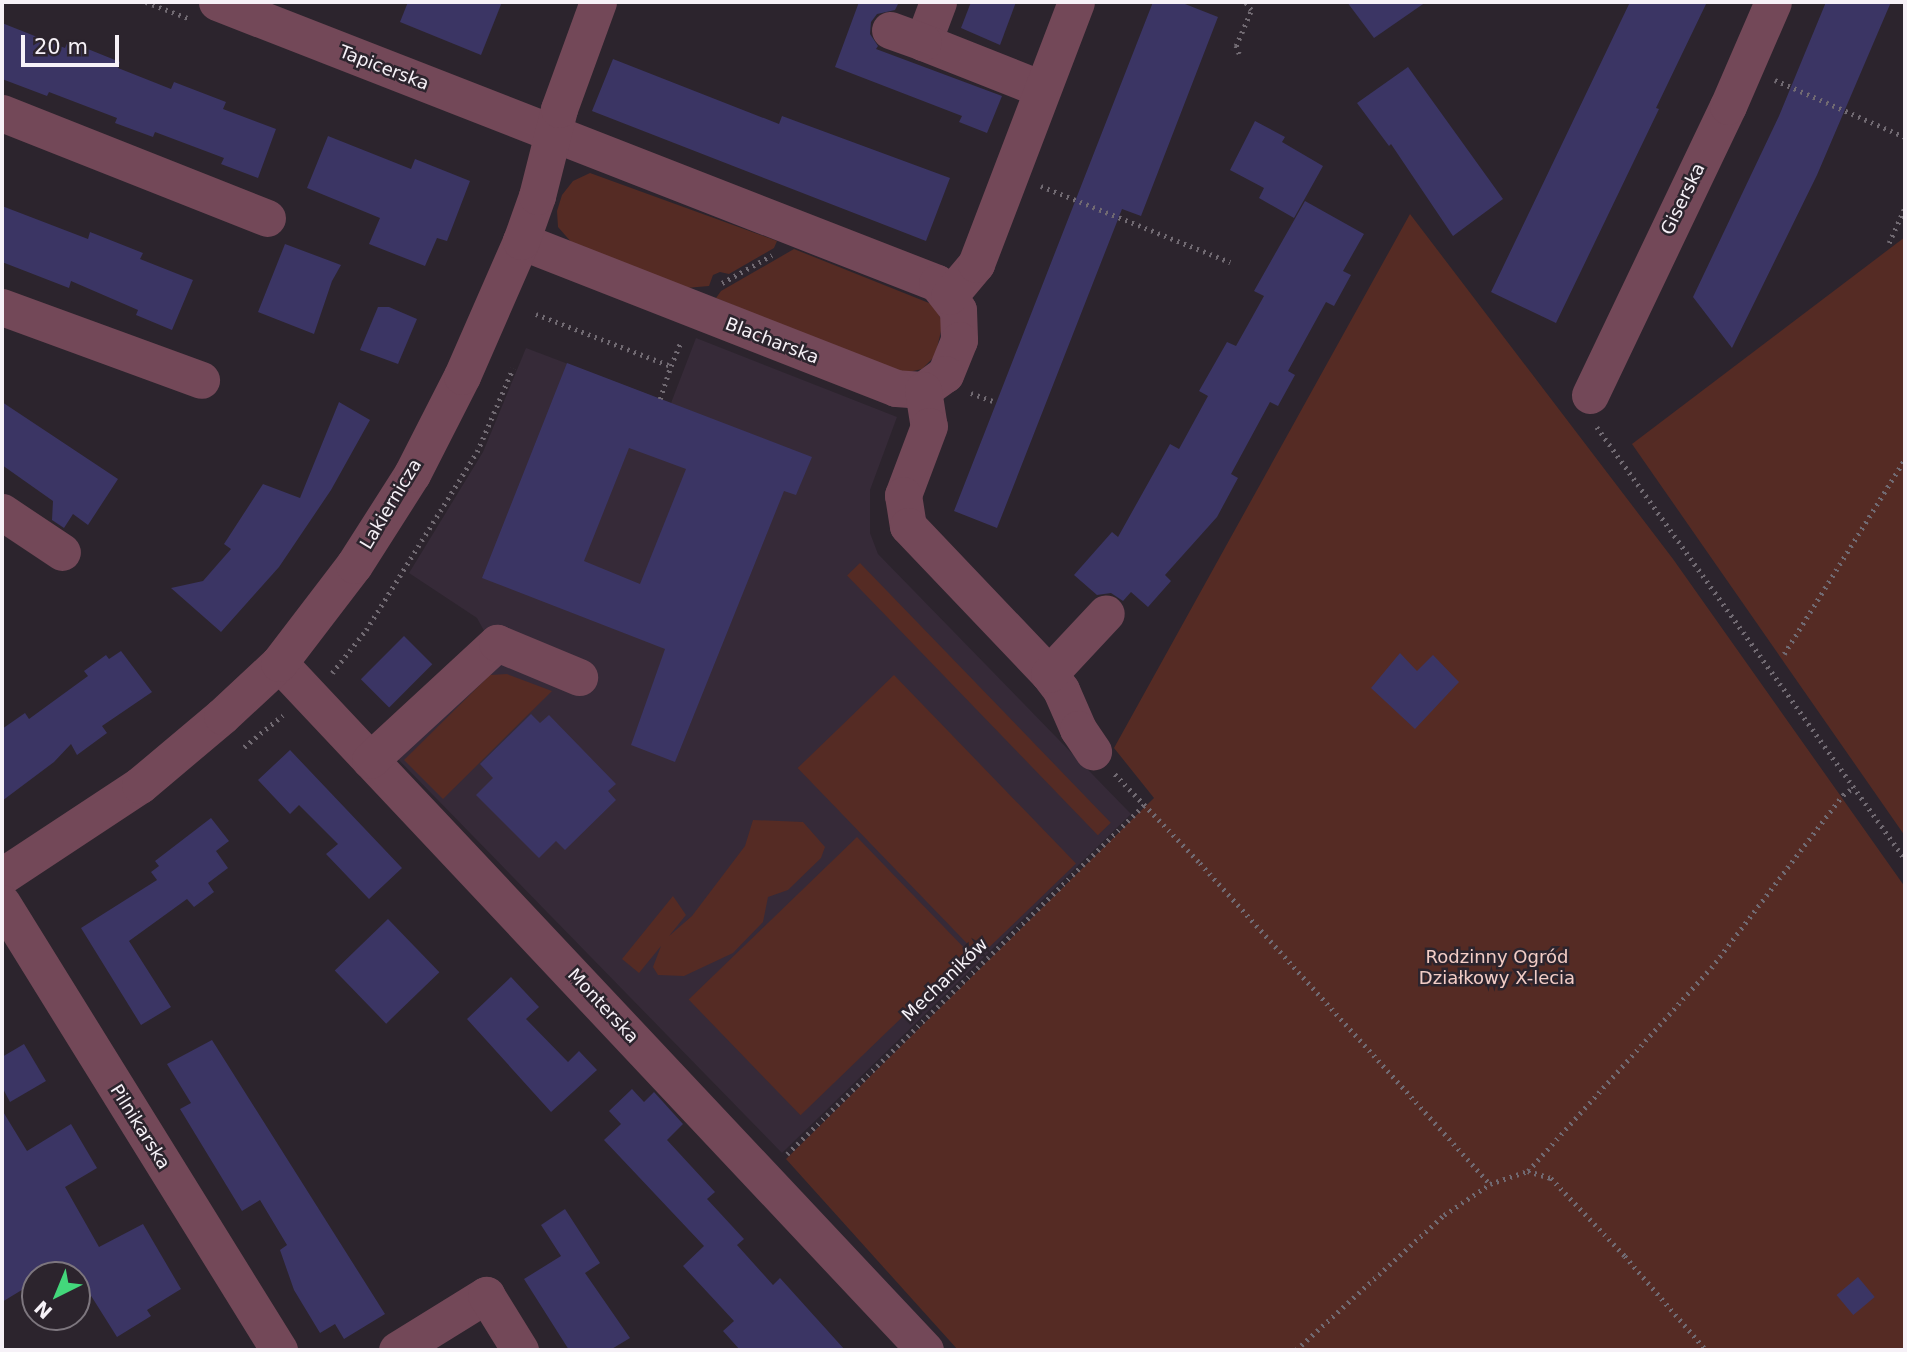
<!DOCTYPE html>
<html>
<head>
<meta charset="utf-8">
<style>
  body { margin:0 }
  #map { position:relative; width:1907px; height:1352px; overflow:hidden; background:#2c242d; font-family:"DejaVu Sans",sans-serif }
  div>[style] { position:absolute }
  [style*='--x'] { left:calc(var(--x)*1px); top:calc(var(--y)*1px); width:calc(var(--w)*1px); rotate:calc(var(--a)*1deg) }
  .built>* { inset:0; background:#362a38 }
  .green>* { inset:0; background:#552b24; transform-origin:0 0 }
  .building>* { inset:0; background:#3b3564; transform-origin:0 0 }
  .path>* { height:4.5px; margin-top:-2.25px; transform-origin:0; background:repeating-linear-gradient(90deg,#716a72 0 2px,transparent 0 7px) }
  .minor>* { height:37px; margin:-18.5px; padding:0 18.5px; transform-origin:18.5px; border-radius:18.5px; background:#734858 }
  span { translate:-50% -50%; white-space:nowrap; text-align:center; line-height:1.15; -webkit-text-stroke:5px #2c242d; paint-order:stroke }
  .street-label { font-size:18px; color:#f6f1f7 }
  .park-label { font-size:18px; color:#f3cdc6 }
  .frame { position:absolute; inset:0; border:4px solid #f6f1f7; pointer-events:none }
  .north { position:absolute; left:21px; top:1261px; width:70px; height:70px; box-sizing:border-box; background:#2c242d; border:2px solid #7d767e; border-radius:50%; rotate:223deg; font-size:19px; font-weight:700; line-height:28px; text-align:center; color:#f6f1f7 }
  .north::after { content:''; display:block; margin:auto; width:24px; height:32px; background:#43d77b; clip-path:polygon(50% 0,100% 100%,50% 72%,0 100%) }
  .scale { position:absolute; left:21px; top:35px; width:98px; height:32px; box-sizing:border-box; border:4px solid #f6f1f7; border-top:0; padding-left:9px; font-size:21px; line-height:24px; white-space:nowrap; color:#f6f1f7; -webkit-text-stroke:5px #2c242d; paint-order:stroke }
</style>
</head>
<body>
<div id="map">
  <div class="built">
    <div style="clip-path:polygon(696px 338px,897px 417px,870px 490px,870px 533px,878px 554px,1131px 814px,782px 1153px,393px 754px,488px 638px,477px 618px,409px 573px,483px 452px,526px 348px,671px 403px)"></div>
  </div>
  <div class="green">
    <div style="clip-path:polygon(590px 173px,777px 241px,774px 248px,729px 274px,720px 272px,713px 275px,709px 286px,686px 288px,572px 243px,558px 227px,557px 211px,562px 195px,573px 181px)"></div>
    <div style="clip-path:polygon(1410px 214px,1673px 559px,1905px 887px,1905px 1350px,958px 1350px,786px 1159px,1154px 798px,1114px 748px)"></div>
    <div style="clip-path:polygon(1905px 237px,1905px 836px,1632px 444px)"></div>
    <div style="clip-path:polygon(794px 249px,934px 305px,943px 323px,935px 356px,922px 369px,909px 372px,883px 368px,716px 298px,721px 291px)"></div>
    <div style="left:860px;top:563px;width:361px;height:18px;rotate:46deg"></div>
    <div style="clip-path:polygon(507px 674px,552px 691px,443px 799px,404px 760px,490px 675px)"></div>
    <div style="left:894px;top:675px;width:262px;height:134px;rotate:46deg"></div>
    <div style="clip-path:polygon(753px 820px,803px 822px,825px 847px,821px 858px,788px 890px,768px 897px,763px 922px,733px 953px,684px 976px,658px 975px,653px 967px,661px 946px,639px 973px,622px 959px,673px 896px,686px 915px,669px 936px,692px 916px,745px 846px)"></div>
    <div style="left:857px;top:837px;width:161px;height:234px;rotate:46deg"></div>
  </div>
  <div class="building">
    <div style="clip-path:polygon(408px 2px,502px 2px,481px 55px,400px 22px)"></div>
    <div style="clip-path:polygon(859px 2px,899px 2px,895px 10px,877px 14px,871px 22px,870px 34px,878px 46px,876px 49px,1002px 96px,987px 133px,959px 122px,962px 116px,835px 67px)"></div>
    <div style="clip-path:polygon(971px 2px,1016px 2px,1000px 45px,961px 28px)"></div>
    <div style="clip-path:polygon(1153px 2px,1180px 2px,1218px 17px,1141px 216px,1122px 209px,997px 528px,954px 511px)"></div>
    <div style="clip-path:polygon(1347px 2px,1426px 2px,1374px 38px)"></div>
    <div style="clip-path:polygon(1630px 2px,1707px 2px,1656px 108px,1659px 109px,1556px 323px,1491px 292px)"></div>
    <div style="clip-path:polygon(1826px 2px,1891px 2px,1817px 175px,1732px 348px,1693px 297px,1779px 116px)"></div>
    <div style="clip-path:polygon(2px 23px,65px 48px,68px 41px,120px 62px,118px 68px,171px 89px,174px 82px,226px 102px,223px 109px,276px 129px,258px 178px,221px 164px,224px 158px,155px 132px,153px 137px,115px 123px,117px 118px,49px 92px,47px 96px,2px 79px)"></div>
    <div style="clip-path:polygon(613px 59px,779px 124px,782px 116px,950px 178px,926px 241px,592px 111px)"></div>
    <div style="clip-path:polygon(1408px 67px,1503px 199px,1453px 236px,1391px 144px,1389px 146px,1357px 103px)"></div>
    <div style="clip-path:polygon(1255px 121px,1285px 137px,1282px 142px,1323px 166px,1294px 218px,1259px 198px,1264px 188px,1230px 170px)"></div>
    <div style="clip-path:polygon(328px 136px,411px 169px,415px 159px,470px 181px,447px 241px,437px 238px,425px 266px,369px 244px,380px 218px,307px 188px)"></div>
    <div style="clip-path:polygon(1305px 201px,1364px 234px,1343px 271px,1351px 275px,1334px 306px,1326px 302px,1288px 371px,1295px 375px,1278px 406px,1270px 402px,1231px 474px,1238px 478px,1217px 517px,1165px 575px,1171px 581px,1148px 607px,1131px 592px,1123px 601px,1111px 593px,1097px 595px,1074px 575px,1112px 532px,1118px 537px,1170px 444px,1179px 449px,1208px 396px,1199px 391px,1227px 342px,1236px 346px,1264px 296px,1254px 291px)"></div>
    <div style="clip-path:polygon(2px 206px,88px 239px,90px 232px,143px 253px,140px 259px,193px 280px,172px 330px,136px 315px,138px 310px,71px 281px,69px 288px,2px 262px)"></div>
    <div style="clip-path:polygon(285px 244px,341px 265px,332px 281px,314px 334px,258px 312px)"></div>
    <div style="clip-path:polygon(378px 307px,389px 307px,417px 319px,398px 364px,360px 350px)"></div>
    <div style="clip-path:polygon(evenodd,567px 363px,812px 457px,796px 495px,784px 491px,675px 762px,631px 745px,665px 649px,482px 578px,567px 363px,629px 448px,686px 469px,640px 584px,584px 561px,629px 448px)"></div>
    <div style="clip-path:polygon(2px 402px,118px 479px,88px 525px,73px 514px,64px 528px,52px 520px,53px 501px,2px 465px)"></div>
    <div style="clip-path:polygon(339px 402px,370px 420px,331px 490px,279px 567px,221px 632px,171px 588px,203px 581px,231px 549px,224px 544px,263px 484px,300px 498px)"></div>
    <div style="left:404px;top:636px;width:40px;height:61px;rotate:45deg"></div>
    <div style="clip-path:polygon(121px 651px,152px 692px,102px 726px,107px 733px,77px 755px,71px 744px,54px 762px,2px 801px,2px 729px,25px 713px,29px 719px,88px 676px,84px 671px,106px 655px,109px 659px)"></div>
    <div style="clip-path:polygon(1400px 653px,1417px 671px,1433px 655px,1459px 682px,1415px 729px,1371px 688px)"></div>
    <div style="clip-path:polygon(531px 714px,540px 723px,549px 715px,616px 784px,608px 791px,616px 800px,565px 850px,556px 841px,539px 858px,476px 795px,493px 778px,480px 764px)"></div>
    <div style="clip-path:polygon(290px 750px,402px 868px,369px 899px,326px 854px,338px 844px,299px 805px,290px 814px,258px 780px)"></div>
    <div style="clip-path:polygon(211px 818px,229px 841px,216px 851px,228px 868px,208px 883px,214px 892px,194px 907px,187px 899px,129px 941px,171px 1007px,141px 1025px,81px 928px,157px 880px,151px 872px,159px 866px,155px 861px)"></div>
    <div style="left:388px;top:919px;width:74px;height:74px;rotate:46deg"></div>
    <div style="clip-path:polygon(511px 977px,539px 1007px,526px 1019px,568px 1062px,579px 1051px,597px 1070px,551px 1112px,467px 1019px)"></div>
    <div style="clip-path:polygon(212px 1040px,385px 1314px,344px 1339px,335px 1324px,320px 1333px,294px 1290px,280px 1250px,287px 1245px,260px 1200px,242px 1211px,180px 1109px,191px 1103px,167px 1064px)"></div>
    <div style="clip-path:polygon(24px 1044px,46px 1081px,10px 1102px,2px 1087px,2px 1057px)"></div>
    <div style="clip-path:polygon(632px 1089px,644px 1102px,654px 1092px,683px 1124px,667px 1140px,715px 1192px,707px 1199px,744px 1239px,737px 1245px,773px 1285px,780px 1278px,845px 1350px,740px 1350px,723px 1331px,734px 1321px,683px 1266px,704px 1246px,604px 1140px,621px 1124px,609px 1111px)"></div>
    <div style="clip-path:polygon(2px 1110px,27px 1151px,71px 1124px,97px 1168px,65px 1187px,99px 1247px,143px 1224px,181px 1289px,147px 1310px,151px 1316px,117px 1337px,78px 1275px,35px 1275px,35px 1282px,2px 1302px)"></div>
    <div style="clip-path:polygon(565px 1209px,600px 1263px,585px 1273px,630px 1338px,610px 1350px,569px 1350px,524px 1279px,561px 1256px,541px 1225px)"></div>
    <div style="left:1858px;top:1277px;width:26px;height:28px;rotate:50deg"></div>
  </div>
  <div class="path">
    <div style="--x:146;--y:2;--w:45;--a:20.9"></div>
    <div style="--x:1239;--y:54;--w:9;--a:-111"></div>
    <div style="--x:1236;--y:46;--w:39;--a:-67"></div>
    <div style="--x:1251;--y:10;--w:10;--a:-127"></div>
    <div style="--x:1775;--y:80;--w:142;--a:23.7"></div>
    <div style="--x:1041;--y:186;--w:204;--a:21.9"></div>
    <div style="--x:1889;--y:243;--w:39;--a:-66"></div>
    <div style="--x:722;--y:283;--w:57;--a:-29.2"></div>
    <div style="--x:536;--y:314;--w:145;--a:21.1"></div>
    <div style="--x:671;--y:366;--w:27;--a:-68"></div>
    <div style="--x:971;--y:393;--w:23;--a:20"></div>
    <div style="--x:660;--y:399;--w:35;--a:-72"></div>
    <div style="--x:1597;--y:427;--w:531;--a:54.51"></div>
    <div style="--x:1784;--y:654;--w:229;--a:-58.2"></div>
    <div style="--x:332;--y:673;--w:55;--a:-51.7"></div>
    <div style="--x:366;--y:630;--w:210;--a:-58.1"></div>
    <div style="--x:477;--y:452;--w:91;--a:-66.8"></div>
    <div style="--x:244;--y:747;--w:50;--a:-39.4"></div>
    <div style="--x:1115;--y:774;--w:123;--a:46.3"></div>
    <div style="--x:1200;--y:863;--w:433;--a:47.9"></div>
    <div style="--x:787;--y:1154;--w:501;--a:-44.35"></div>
    <div style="--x:1528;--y:1171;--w:273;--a:-48"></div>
    <div style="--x:1711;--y:968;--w:218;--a:-52.7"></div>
    <div style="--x:1843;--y:795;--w:14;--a:-36"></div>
    <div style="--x:1296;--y:1350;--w:200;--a:-42.4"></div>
    <div style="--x:1444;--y:1215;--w:55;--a:-34"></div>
    <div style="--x:1490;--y:1184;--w:40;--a:-18.9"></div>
    <div style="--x:1528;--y:1171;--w:24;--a:17"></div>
    <div style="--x:1551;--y:1178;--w:108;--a:46.5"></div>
    <div style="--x:1625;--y:1256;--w:124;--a:49.2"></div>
  </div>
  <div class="minor">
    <div style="--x:217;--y:2;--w:773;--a:21.32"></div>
    <div style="--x:937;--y:283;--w:34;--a:52"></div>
    <div style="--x:958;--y:310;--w:30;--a:88"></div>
    <div style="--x:959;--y:340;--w:37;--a:112"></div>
    <div style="--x:945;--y:374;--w:27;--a:144"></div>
    <div style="--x:923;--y:390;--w:27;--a:-176"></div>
    <div style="--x:896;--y:388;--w:403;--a:-158.6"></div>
    <div style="--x:938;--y:2;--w:43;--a:110.6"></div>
    <div style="--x:923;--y:42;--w:128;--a:21.6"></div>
    <div style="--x:890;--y:30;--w:35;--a:20"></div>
    <div style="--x:2;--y:113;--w:285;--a:21.6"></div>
    <div style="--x:949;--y:296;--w:42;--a:-49.8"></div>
    <div style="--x:976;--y:264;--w:280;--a:-69.1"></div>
    <div style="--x:2;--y:307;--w:212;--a:20.1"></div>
    <div style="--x:923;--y:390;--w:36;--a:81"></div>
    <div style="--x:929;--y:426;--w:74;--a:110.6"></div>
    <div style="--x:903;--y:495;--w:31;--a:81"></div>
    <div style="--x:908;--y:526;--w:204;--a:46.4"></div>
    <div style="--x:1049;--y:674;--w:20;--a:53"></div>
    <div style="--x:1061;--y:690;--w:43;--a:66.4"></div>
    <div style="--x:1078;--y:729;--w:27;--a:56"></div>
    <div style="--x:1590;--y:395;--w:320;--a:-64.5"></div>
    <div style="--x:1728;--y:106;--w:113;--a:-66.6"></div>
    <div style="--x:2;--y:512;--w:72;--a:33.7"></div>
    <div style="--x:279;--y:663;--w:943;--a:46.76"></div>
    <div style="--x:1049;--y:674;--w:83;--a:-46.9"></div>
    <div style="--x:370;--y:760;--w:173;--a:-42.7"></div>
    <div style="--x:497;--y:643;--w:89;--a:22.5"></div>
    <div style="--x:2;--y:876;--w:165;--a:-33.4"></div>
    <div style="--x:140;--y:785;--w:107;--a:-40.1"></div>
    <div style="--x:222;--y:716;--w:78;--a:-42.9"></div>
    <div style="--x:279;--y:663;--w:123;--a:-52.6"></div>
    <div style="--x:354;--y:565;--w:108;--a:-57.5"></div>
    <div style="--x:412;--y:474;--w:110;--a:-63"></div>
    <div style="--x:462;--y:376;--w:147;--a:-66.4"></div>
    <div style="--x:521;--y:241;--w:48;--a:-70.4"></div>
    <div style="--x:537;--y:196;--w:90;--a:-75.8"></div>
    <div style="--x:559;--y:109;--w:114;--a:-70"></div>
    <div style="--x:2;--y:903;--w:526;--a:58.21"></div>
    <div style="--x:397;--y:1350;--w:105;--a:-31.7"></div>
    <div style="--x:486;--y:1295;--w:65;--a:58.3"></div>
  </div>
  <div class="street-label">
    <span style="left:384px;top:68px;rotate:21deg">Tapicerska</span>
    <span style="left:1683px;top:199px;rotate:-64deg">Giserska</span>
    <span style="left:772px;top:341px;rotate:21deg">Blacharska</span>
    <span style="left:391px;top:504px;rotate:-59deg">Lakiernicza</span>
    <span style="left:945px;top:980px;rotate:-44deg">Mechaników</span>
    <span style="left:603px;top:1006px;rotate:47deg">Monterska</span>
    <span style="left:140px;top:1127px;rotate:58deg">Pilnikarska</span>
  </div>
  <div class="park-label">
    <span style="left:1497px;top:968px">Rodzinny Ogród<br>Działkowy X-lecia</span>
  </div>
  <div class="frame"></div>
  <div class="north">N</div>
  <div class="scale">20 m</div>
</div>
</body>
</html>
